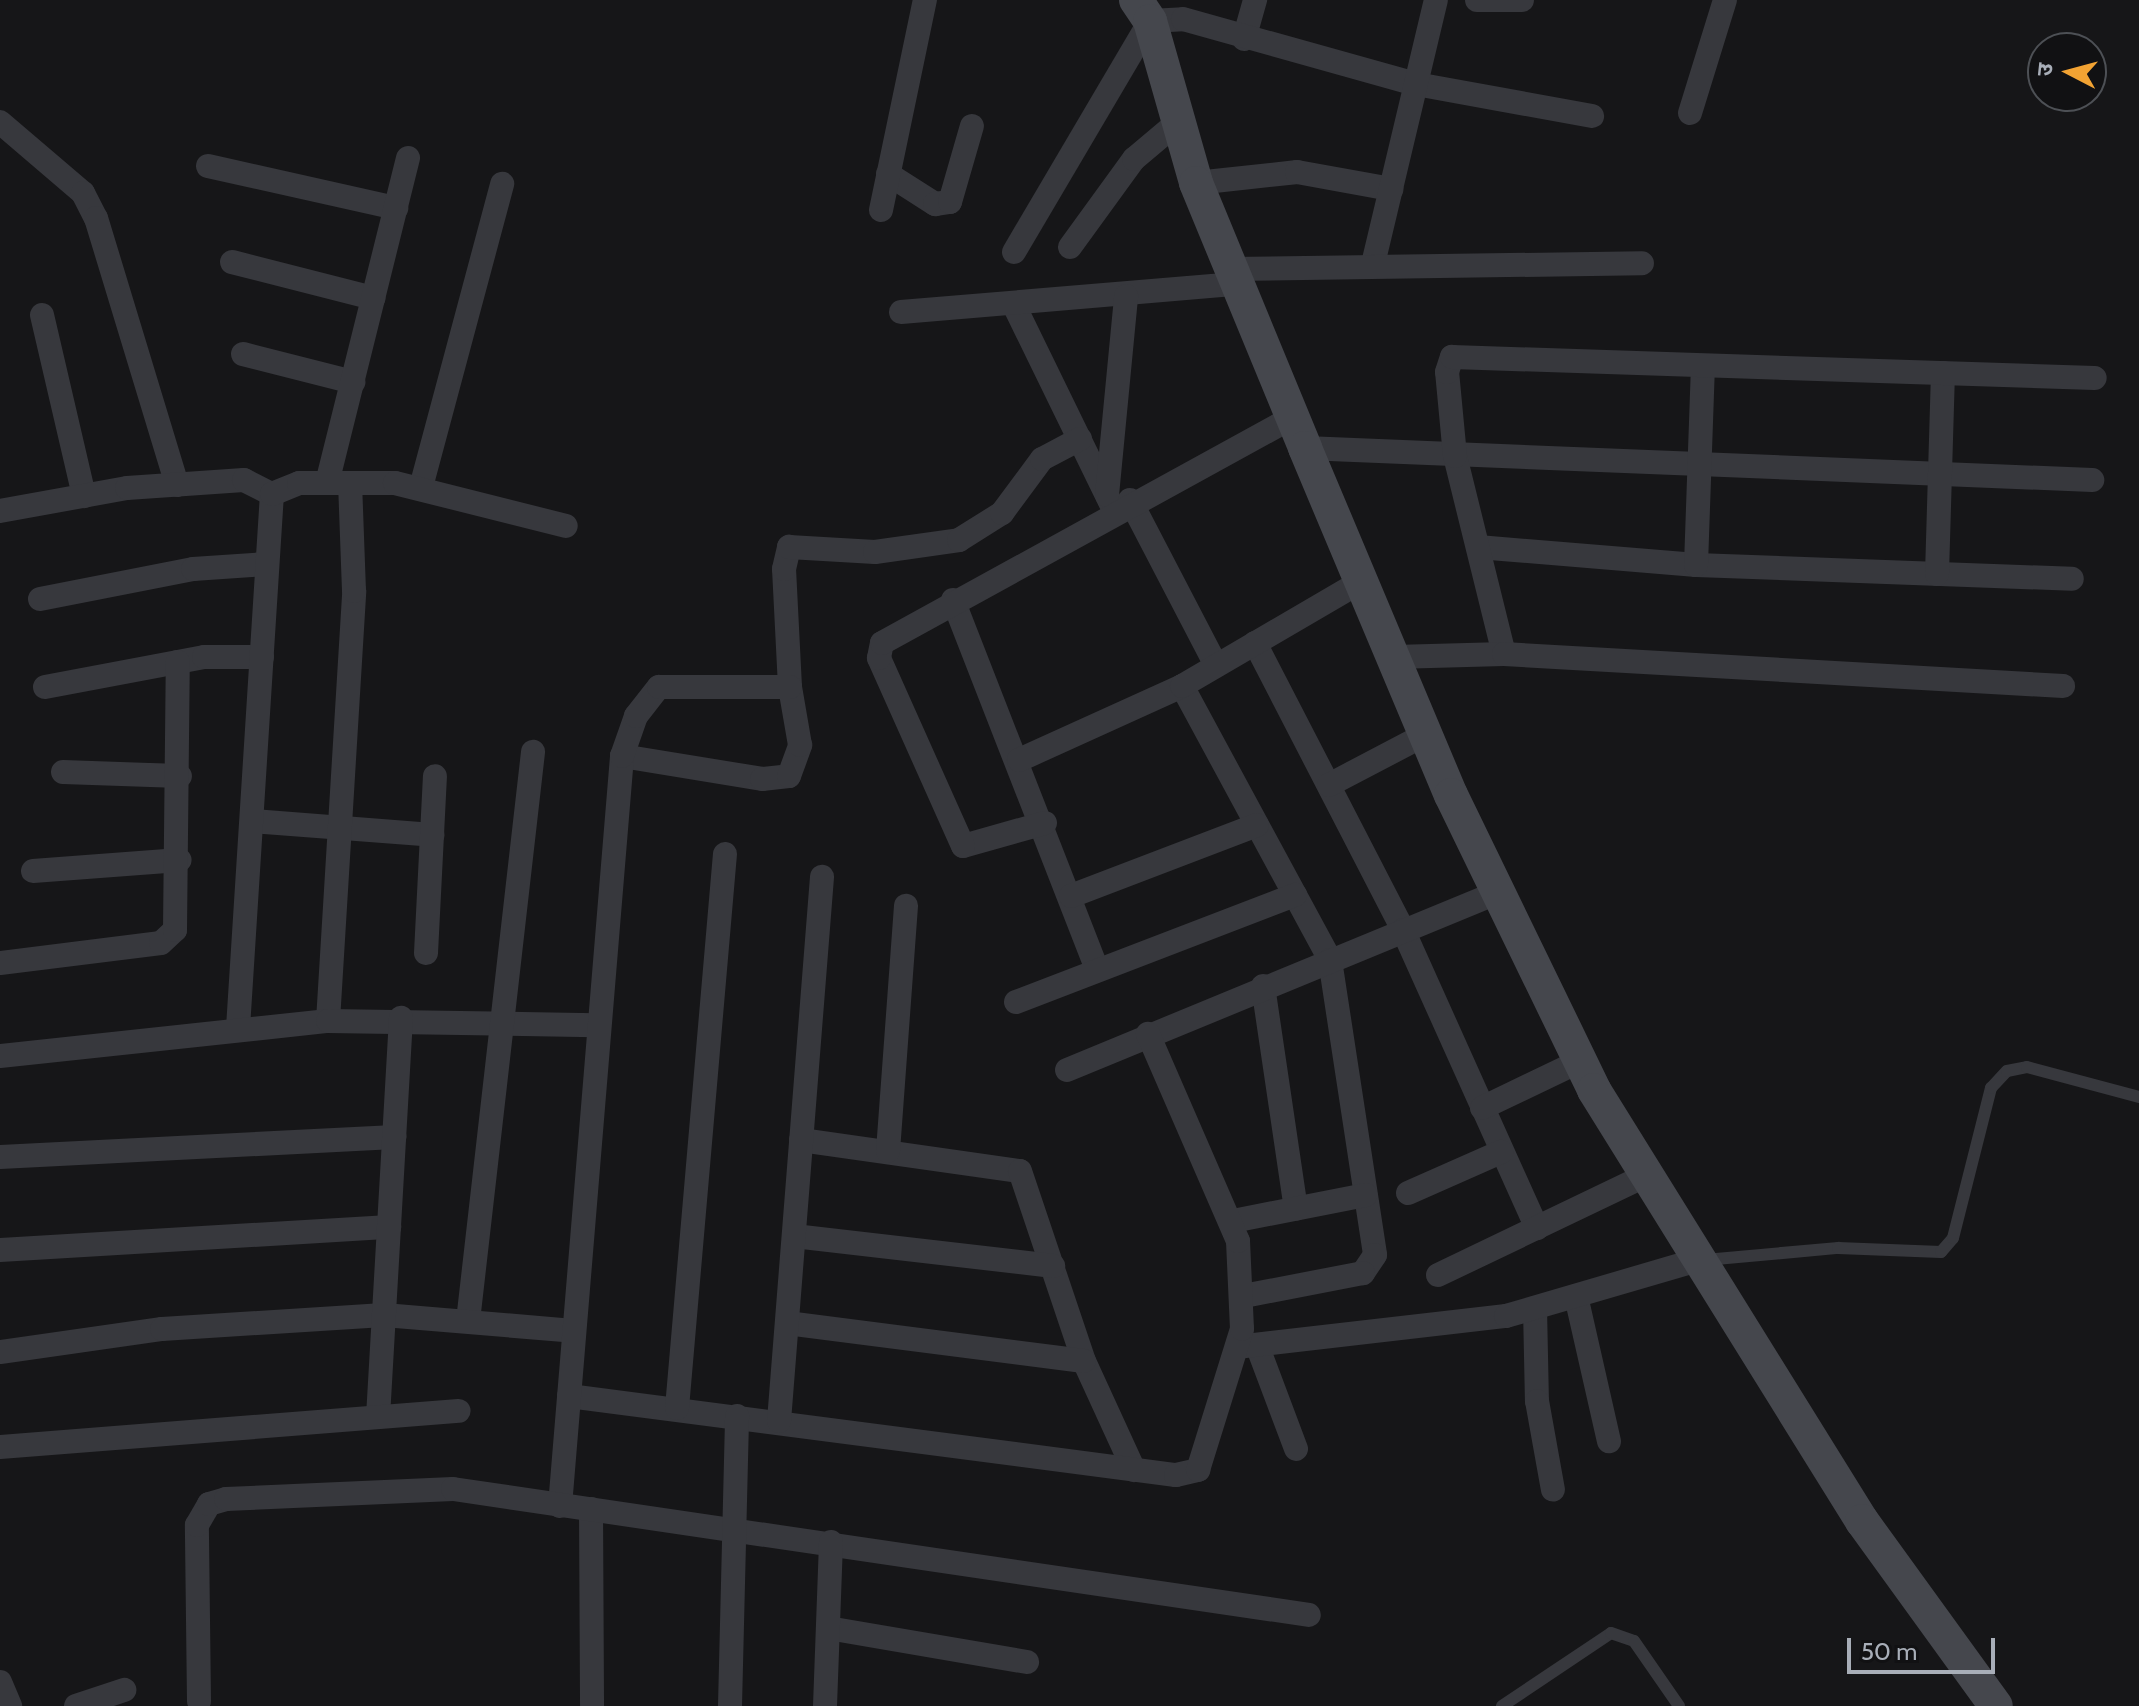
<!DOCTYPE html>
<html>
<head>
<meta charset="utf-8">
<style>
  body { margin:0 }
  #map { position:relative; width:2139px; height:1706px; overflow:hidden; background:#161618; font-family:Cabin,"Noto Sans Devanagari",sans-serif }
  div>[style] { position:absolute }
  [style*='--x'] { left:calc(var(--x)*1px); top:calc(var(--y)*1px); width:calc(var(--w)*1px); rotate:calc(var(--a)*1deg) }
  .lane>* { height:12px; margin:-6px; padding:0 6px; transform-origin:6px; border-radius:6px; background:#37383d }
  .street>* { height:24px; margin:-12px; padding:0 12px; transform-origin:12px; border-radius:12px; background:#37383d }
  .secondary>* { height:34px; margin:-17px; padding:0 17px; transform-origin:17px; border-radius:17px; background:#45474d }
  span { translate:-50% -50%; white-space:nowrap; text-align:center; line-height:1.15; -webkit-text-stroke:8px #111113; paint-order:stroke }
  .north { position:absolute; left:2027px; top:32px; width:80px; height:80px; box-sizing:border-box; background:#111113; border:2px solid #4d5055; border-radius:50%; rotate:276deg; font-size:22px; font-weight:700; line-height:32px; text-align:center; color:#a8aeb8 }
  .north::after { content:''; display:block; margin:auto; width:28px; height:36px; background:#f2a333; clip-path:polygon(50% 0,100% 100%,50% 72%,0 100%) }
  .scale { position:absolute; left:1847px; top:1638px; width:148px; height:36px; box-sizing:border-box; border:4px solid #a8aeb8; border-top:0; padding-left:10px; font-size:24px; line-height:28px; white-space:nowrap; color:#a8aeb8; -webkit-text-stroke:6px #111113; paint-order:stroke }
</style>
</head>
<body>
<div id="map">
  <div class="lane">
    <div style="--x:1705;--y:1260;--w:134;--a:-5.2"></div>
    <div style="--x:1838;--y:1248;--w:103;--a:2.2"></div>
    <div style="--x:1941;--y:1252;--w:18;--a:-49"></div>
    <div style="--x:1953;--y:1238;--w:155;--a:-75.8"></div>
    <div style="--x:1991;--y:1088;--w:23;--a:-47"></div>
    <div style="--x:2007;--y:1071;--w:20;--a:-11"></div>
    <div style="--x:2027;--y:1067;--w:116;--a:15"></div>
    <div style="--x:1502;--y:1706;--w:131;--a:-33.8"></div>
    <div style="--x:1611;--y:1633;--w:24;--a:19"></div>
    <div style="--x:1634;--y:1641;--w:79;--a:55.3"></div>
  </div>
  <div class="street">
    <div style="--x:1477;--y:0;--w:45;--a:0"></div>
    <div style="--x:1244;--y:39;--w:41;--a:-74.2"></div>
    <div style="--x:1690;--y:113;--w:118;--a:-72.8"></div>
    <div style="--x:0;--y:122;--w:109;--a:40.5"></div>
    <div style="--x:83;--y:193;--w:28;--a:63"></div>
    <div style="--x:96;--y:218;--w:279;--a:73.1"></div>
    <div style="--x:208;--y:166;--w:193;--a:12.6"></div>
    <div style="--x:888;--y:174;--w:56;--a:32.6"></div>
    <div style="--x:935;--y:204;--w:15;--a:-8"></div>
    <div style="--x:950;--y:202;--w:79;--a:-73.9"></div>
    <div style="--x:1196;--y:183;--w:102;--a:-6.2"></div>
    <div style="--x:1297;--y:172;--w:96;--a:10.3"></div>
    <div style="--x:881;--y:210;--w:215;--a:-78.2"></div>
    <div style="--x:1070;--y:247;--w:109;--a:-54"></div>
    <div style="--x:1134;--y:159;--w:57;--a:-40.1"></div>
    <div style="--x:1014;--y:252;--w:268;--a:-59.5"></div>
    <div style="--x:1150;--y:21;--w:33;--a:-3"></div>
    <div style="--x:1183;--y:19;--w:242;--a:15.6"></div>
    <div style="--x:1416;--y:84;--w:179;--a:10.3"></div>
    <div style="--x:232;--y:262;--w:146;--a:14.3"></div>
    <div style="--x:1373;--y:264;--w:271;--a:-76.6"></div>
    <div style="--x:1230;--y:269;--w:412;--a:-0.8"></div>
    <div style="--x:1013;--y:303;--w:230;--a:64"></div>
    <div style="--x:901;--y:312;--w:336;--a:-4.8"></div>
    <div style="--x:42;--y:315;--w:186;--a:76.9"></div>
    <div style="--x:243;--y:354;--w:114;--a:14.3"></div>
    <div style="--x:1305;--y:448;--w:788;--a:2.33"></div>
    <div style="--x:327;--y:483;--w:335;--a:-76"></div>
    <div style="--x:421;--y:487;--w:314;--a:-75"></div>
    <div style="--x:1107;--y:495;--w:200;--a:-84.5"></div>
    <div style="--x:1130;--y:500;--w:186;--a:62.5"></div>
    <div style="--x:0;--y:511;--w:129;--a:-10.3"></div>
    <div style="--x:127;--y:488;--w:117;--a:-3.9"></div>
    <div style="--x:244;--y:480;--w:31;--a:27"></div>
    <div style="--x:1478;--y:547;--w:219;--a:4.7"></div>
    <div style="--x:1696;--y:565;--w:376;--a:2.1"></div>
    <div style="--x:1696;--y:565;--w:196;--a:-88"></div>
    <div style="--x:1937;--y:574;--w:201;--a:-88.3"></div>
    <div style="--x:40;--y:599;--w:156;--a:-11.1"></div>
    <div style="--x:193;--y:569;--w:73;--a:-3.9"></div>
    <div style="--x:953;--y:600;--w:396;--a:68.7"></div>
    <div style="--x:1255;--y:643;--w:323;--a:62.7"></div>
    <div style="--x:1403;--y:930;--w:327;--a:65.8"></div>
    <div style="--x:1504;--y:654;--w:204;--a:-103.9"></div>
    <div style="--x:1455;--y:456;--w:84;--a:-95.4"></div>
    <div style="--x:1447;--y:372;--w:16;--a:-72"></div>
    <div style="--x:1452;--y:357;--w:643;--a:1.87"></div>
    <div style="--x:1394;--y:657;--w:110;--a:-1.6"></div>
    <div style="--x:1504;--y:654;--w:560;--a:3.28"></div>
    <div style="--x:1182;--y:686;--w:311;--a:61.6"></div>
    <div style="--x:1330;--y:960;--w:298;--a:81.3"></div>
    <div style="--x:1375;--y:1255;--w:22;--a:124"></div>
    <div style="--x:1363;--y:1273;--w:121;--a:169.1"></div>
    <div style="--x:45;--y:687;--w:162;--a:-10.7"></div>
    <div style="--x:204;--y:657;--w:58;--a:0"></div>
    <div style="--x:622;--y:756;--w:142;--a:9.3"></div>
    <div style="--x:762;--y:779;--w:27;--a:-6"></div>
    <div style="--x:789;--y:776;--w:33;--a:-70"></div>
    <div style="--x:800;--y:745;--w:59;--a:-99.8"></div>
    <div style="--x:790;--y:687;--w:118;--a:-92.9"></div>
    <div style="--x:784;--y:569;--w:23;--a:-77"></div>
    <div style="--x:789;--y:547;--w:86;--a:3.3"></div>
    <div style="--x:875;--y:552;--w:85;--a:-8.1"></div>
    <div style="--x:959;--y:540;--w:51;--a:-32.1"></div>
    <div style="--x:1002;--y:513;--w:67;--a:-53.5"></div>
    <div style="--x:1042;--y:459;--w:43;--a:-27.8"></div>
    <div style="--x:1019;--y:760;--w:179;--a:-24.4"></div>
    <div style="--x:1182;--y:686;--w:208;--a:-30.3"></div>
    <div style="--x:63;--y:772;--w:117;--a:2"></div>
    <div style="--x:1329;--y:785;--w:110;--a:-27.7"></div>
    <div style="--x:252;--y:821;--w:181;--a:4.4"></div>
    <div style="--x:1045;--y:823;--w:85;--a:164.3"></div>
    <div style="--x:963;--y:846;--w:206;--a:-114.1"></div>
    <div style="--x:879;--y:658;--w:15;--a:-79"></div>
    <div style="--x:882;--y:643;--w:468;--a:-28.8"></div>
    <div style="--x:33;--y:871;--w:147;--a:-4.3"></div>
    <div style="--x:1071;--y:896;--w:199;--a:-20.9"></div>
    <div style="--x:426;--y:953;--w:177;--a:-87.1"></div>
    <div style="--x:0;--y:963;--w:162;--a:-7.1"></div>
    <div style="--x:161;--y:943;--w:19;--a:-43"></div>
    <div style="--x:175;--y:930;--w:268;--a:-89.4"></div>
    <div style="--x:1263;--y:986;--w:225;--a:81.6"></div>
    <div style="--x:1016;--y:1002;--w:299;--a:-21"></div>
    <div style="--x:328;--y:1021;--w:431;--a:-86.5"></div>
    <div style="--x:354;--y:591;--w:108;--a:-92.1"></div>
    <div style="--x:238;--y:1028;--w:535;--a:-86.36"></div>
    <div style="--x:272;--y:494;--w:29;--a:-22"></div>
    <div style="--x:299;--y:483;--w:96;--a:0"></div>
    <div style="--x:395;--y:483;--w:176;--a:14.1"></div>
    <div style="--x:0;--y:1056;--w:330;--a:-6.1"></div>
    <div style="--x:328;--y:1021;--w:268;--a:0.9"></div>
    <div style="--x:1067;--y:1070;--w:466;--a:-22.4"></div>
    <div style="--x:1482;--y:1108;--w:109;--a:-25.6"></div>
    <div style="--x:801;--y:1140;--w:221;--a:8.1"></div>
    <div style="--x:1020;--y:1171;--w:200;--a:71.4"></div>
    <div style="--x:1084;--y:1361;--w:120;--a:65.4"></div>
    <div style="--x:888;--y:1151;--w:246;--a:-85.8"></div>
    <div style="--x:0;--y:1157;--w:395;--a:-2.9"></div>
    <div style="--x:1408;--y:1193;--w:102;--a:-23.8"></div>
    <div style="--x:1233;--y:1221;--w:135;--a:-11.1"></div>
    <div style="--x:794;--y:1236;--w:261;--a:6.6"></div>
    <div style="--x:0;--y:1250;--w:390;--a:-3.4"></div>
    <div style="--x:1438;--y:1275;--w:227;--a:-25.6"></div>
    <div style="--x:1576;--y:1296;--w:149;--a:77.2"></div>
    <div style="--x:1535;--y:1308;--w:93;--a:88.8"></div>
    <div style="--x:1537;--y:1401;--w:90;--a:79.8"></div>
    <div style="--x:468;--y:1321;--w:573;--a:-83.48"></div>
    <div style="--x:787;--y:1323;--w:299;--a:7.3"></div>
    <div style="--x:1257;--y:1345;--w:111;--a:69.4"></div>
    <div style="--x:1237;--y:1347;--w:271;--a:-6.6"></div>
    <div style="--x:1506;--y:1316;--w:200;--a:-16.3"></div>
    <div style="--x:0;--y:1352;--w:164;--a:-8.1"></div>
    <div style="--x:162;--y:1329;--w:222;--a:-3.6"></div>
    <div style="--x:384;--y:1315;--w:190;--a:4.8"></div>
    <div style="--x:569;--y:1396;--w:612;--a:7.42"></div>
    <div style="--x:1176;--y:1475;--w:23;--a:-13"></div>
    <div style="--x:1198;--y:1470;--w:148;--a:-72.7"></div>
    <div style="--x:1242;--y:1329;--w:88;--a:-92.6"></div>
    <div style="--x:1238;--y:1241;--w:226;--a:-113.5"></div>
    <div style="--x:677;--y:1408;--w:556;--a:-85.05"></div>
    <div style="--x:378;--y:1417;--w:400;--a:-86.7"></div>
    <div style="--x:779;--y:1421;--w:546;--a:-85.48"></div>
    <div style="--x:0;--y:1447;--w:460;--a:-4.5"></div>
    <div style="--x:560;--y:1506;--w:753;--a:-85.27"></div>
    <div style="--x:622;--y:756;--w:42;--a:-70.7"></div>
    <div style="--x:636;--y:716;--w:37;--a:-52"></div>
    <div style="--x:659;--y:687;--w:131;--a:0"></div>
    <div style="--x:591;--y:1509;--w:197;--a:89.7"></div>
    <div style="--x:828;--y:1628;--w:202;--a:9.7"></div>
    <div style="--x:0;--y:1682;--w:26;--a:67"></div>
    <div style="--x:199;--y:1701;--w:176;--a:-90.7"></div>
    <div style="--x:197;--y:1525;--w:24;--a:-60"></div>
    <div style="--x:209;--y:1504;--w:18;--a:-16"></div>
    <div style="--x:226;--y:1499;--w:227;--a:-2.5"></div>
    <div style="--x:453;--y:1489;--w:865;--a:8.37"></div>
    <div style="--x:76;--y:1706;--w:51;--a:-18.4"></div>
    <div style="--x:730;--y:1706;--w:290;--a:-88.6"></div>
    <div style="--x:825;--y:1706;--w:164;--a:-87.9"></div>
  </div>
  <div class="secondary">
    <div style="--x:1136;--y:0;--w:25;--a:56"></div>
    <div style="--x:1150;--y:21;--w:168;--a:74.1"></div>
    <div style="--x:1196;--y:183;--w:287;--a:67.6"></div>
    <div style="--x:1305;--y:448;--w:376;--a:67.2"></div>
    <div style="--x:1451;--y:795;--w:328;--a:64.1"></div>
    <div style="--x:1594;--y:1090;--w:508;--a:58.13"></div>
    <div style="--x:1862;--y:1521;--w:228;--a:54.1"></div>
  </div>
  <div class="north">उ</div>
  <div class="scale">50 m</div>
</div>
</body>
</html>
